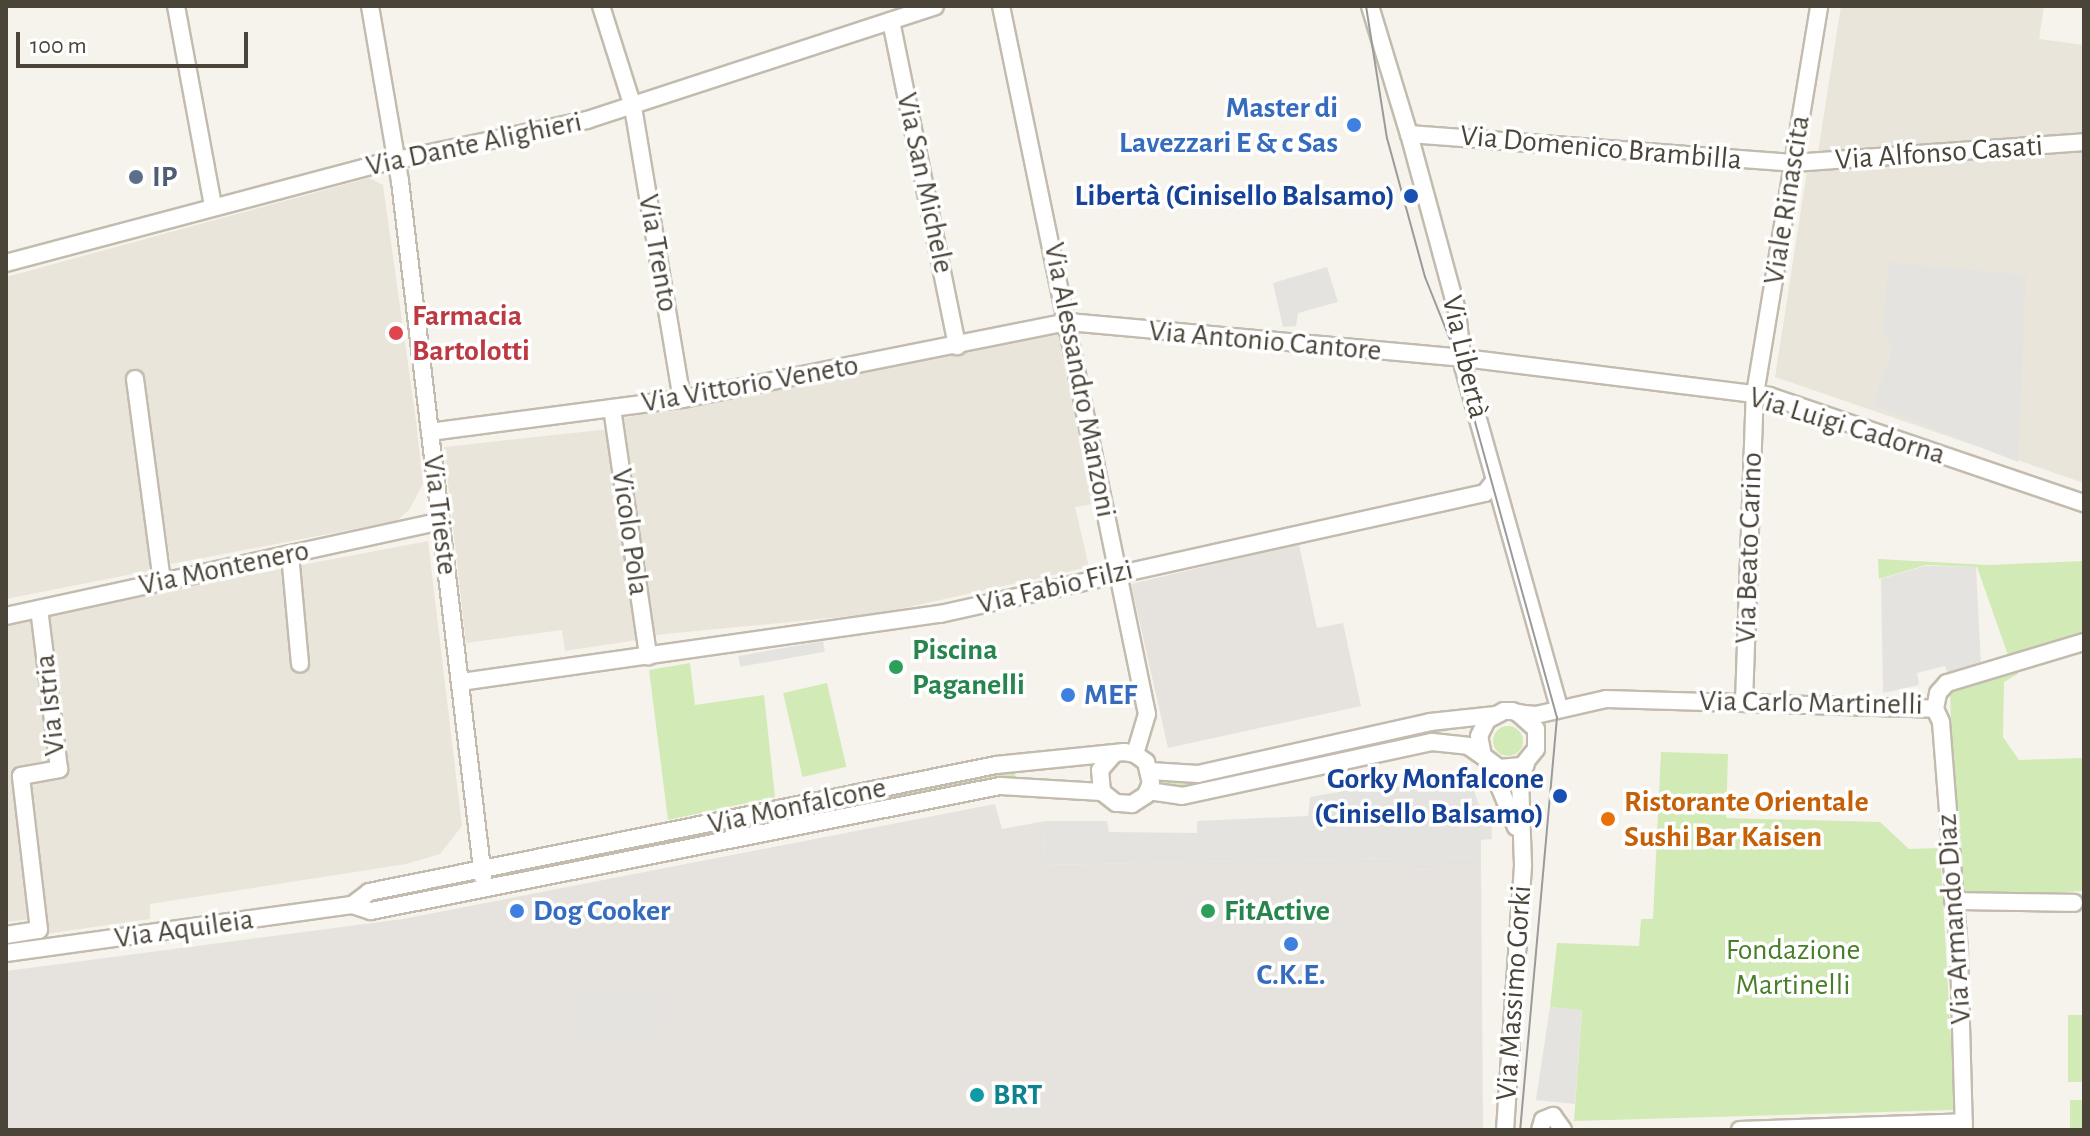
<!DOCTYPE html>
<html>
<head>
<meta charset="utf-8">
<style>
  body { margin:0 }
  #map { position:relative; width:2090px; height:1136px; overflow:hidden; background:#f6f3ec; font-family:"Alegreya Sans",sans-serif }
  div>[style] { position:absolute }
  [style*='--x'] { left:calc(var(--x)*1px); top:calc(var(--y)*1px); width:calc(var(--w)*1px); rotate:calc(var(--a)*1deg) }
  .residential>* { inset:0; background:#eae5da }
  .industrial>* { inset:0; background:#e6e2dd }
  .green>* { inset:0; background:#d2eab5; transform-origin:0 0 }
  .round { border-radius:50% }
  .parking>* { inset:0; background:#e5e3e0; transform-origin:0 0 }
  .roads { filter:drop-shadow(2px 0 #c2bbae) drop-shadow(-2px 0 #c2bbae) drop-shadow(0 2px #c2bbae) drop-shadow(0 -2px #c2bbae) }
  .street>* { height:16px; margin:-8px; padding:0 8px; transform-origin:8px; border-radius:8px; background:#fff }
  .tram>* { height:2px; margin:-1px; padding:0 1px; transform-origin:1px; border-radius:1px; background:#9a9a9a }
  .dots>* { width:22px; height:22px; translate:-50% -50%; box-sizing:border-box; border:4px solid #fff; border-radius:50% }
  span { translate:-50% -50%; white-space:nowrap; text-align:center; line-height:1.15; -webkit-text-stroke:7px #fff; paint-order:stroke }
  .shop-label { font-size:30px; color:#366cbe; font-weight:700 }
  .right { translate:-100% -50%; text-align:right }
  .left { translate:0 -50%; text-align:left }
  .street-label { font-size:30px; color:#4b4439 }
  .service-label { font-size:30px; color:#4e5e75; font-weight:700 }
  .transit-label { font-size:30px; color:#164399; font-weight:700 }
  .health-label { font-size:30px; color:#be3a42; font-weight:700 }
  .leisure-label { font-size:30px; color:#27864d; font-weight:700 }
  .food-label { font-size:30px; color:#c56008; font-weight:700 }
  .park-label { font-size:30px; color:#4a7f2a }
  .culture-label { font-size:30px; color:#0d838f; font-weight:700 }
  .frame { position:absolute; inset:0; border:8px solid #4b4439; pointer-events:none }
  .scale { position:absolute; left:16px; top:32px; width:232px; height:36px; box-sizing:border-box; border:4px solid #4b4439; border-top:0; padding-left:10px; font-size:24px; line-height:28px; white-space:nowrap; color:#4b4439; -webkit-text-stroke:6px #fff; paint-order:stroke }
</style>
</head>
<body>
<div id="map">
  <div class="residential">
    <div style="clip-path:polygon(1841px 6px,2044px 6px,2039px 39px,2084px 45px,2084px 133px,1818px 152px)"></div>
    <div style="clip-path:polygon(2084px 146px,2084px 483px,1775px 377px,1807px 171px)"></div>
    <div style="clip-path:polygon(369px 178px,383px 185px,416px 421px,423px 484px,409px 510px,396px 521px,171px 564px,140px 374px,153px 570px,6px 599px,6px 277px)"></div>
    <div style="clip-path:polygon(1057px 331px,1093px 504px,1075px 507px,1089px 567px,882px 613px,655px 635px,624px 418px)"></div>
    <div style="clip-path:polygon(610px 429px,637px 640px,565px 651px,562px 630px,466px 643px,444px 447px)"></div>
    <div style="clip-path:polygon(428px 541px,462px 826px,440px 854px,406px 864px,150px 904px,150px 919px,45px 934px,27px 780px,66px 772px,48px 613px)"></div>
    <div style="clip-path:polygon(33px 615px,48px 762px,14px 768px,31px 919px,6px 922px,6px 619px)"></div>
  </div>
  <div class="industrial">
    <div style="clip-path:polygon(1299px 544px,1317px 628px,1343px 623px,1361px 706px,1168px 748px,1131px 584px)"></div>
    <div style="clip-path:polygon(995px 804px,1002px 829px,1045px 821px,1044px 865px,1403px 858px,1405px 869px,1434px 870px,1437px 858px,1481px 857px,1483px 1130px,6px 1130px,6px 971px,403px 919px)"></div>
  </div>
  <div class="green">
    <div style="clip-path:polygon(1878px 559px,1989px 565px,2084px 561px,2084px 632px,2008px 655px,1977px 567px,1926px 565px,1879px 579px)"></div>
    <div style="clip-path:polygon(690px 663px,695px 705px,764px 695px,775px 797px,668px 820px,649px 670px)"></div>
    <div style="clip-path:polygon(2017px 667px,2018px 674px,2004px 682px,2003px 737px,2019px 760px,2084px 758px,2084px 891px,1957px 898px,1950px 690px)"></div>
    <div style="left:827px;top:683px;width:86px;height:45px;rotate:77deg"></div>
    <div class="round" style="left:1493px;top:726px;width:30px;height:30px"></div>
    <div style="clip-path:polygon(1452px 730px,1175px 789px,1161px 785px,1161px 780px,1187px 782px,1417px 732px)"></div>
    <div style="clip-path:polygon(1661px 752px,1728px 754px,1726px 818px,1880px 822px,1909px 849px,1940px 848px,1955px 1110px,1574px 1121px,1582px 1011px,1550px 1007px,1557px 943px,1639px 946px,1641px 919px,1653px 919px)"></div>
    <div style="clip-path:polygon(1014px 772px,1016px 777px,506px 878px,504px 872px)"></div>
    <div style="left:2068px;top:1015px;width:16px;height:67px"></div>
    <div style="left:2070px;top:1100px;width:14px;height:30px"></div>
  </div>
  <div class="parking">
    <div style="clip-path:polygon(1888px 262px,2026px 275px,2018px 462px,1872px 405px,1893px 349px,1883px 328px)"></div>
    <div style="clip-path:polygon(1327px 267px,1338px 302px,1298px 313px,1296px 326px,1283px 327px,1273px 283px)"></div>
    <div style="clip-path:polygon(1925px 566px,1976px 567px,1981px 665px,1948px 674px,1945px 666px,1917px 673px,1919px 685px,1883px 693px,1881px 579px)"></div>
    <div style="left:823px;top:641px;width:11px;height:86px;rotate:80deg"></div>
    <div style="clip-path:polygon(1457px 776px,1458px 788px,1474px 791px,1481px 810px,1491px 810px,1492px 839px,1481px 840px,1481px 857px,1437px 858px,1435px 870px,1404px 869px,1402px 858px,1044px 865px,1045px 821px,1107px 821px,1109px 832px,1197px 833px,1197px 821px,1308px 816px,1310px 797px,1378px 785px,1426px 790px,1427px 777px)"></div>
    <div style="left:660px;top:992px;width:39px;height:82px;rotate:90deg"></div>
    <div style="clip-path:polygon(1550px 1007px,1582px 1010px,1575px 1104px,1536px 1100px)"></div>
  </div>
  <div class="roads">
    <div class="street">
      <div style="--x:176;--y:6;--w:203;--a:79.5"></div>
      <div style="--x:370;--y:6;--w:178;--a:80.3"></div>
      <div style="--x:400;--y:181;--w:701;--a:83.2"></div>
      <div style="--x:601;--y:6;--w:106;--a:72.4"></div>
      <div style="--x:633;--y:107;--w:296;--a:80.5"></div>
      <div style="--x:1001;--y:6;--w:723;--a:78.35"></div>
      <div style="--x:1147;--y:714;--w:42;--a:106.7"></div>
      <div style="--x:1370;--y:6;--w:134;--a:73.1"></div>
      <div style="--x:1409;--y:134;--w:183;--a:74.8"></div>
      <div style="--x:1457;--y:311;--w:55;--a:83.8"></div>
      <div style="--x:1463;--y:366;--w:355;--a:74.3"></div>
      <div style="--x:891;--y:21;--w:332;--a:78.5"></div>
      <div style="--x:1409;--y:134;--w:385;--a:4.3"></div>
      <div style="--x:1793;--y:163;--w:292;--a:-4.1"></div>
      <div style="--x:6;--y:263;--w:385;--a:-14.9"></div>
      <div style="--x:378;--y:164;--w:214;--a:-11.9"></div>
      <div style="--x:587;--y:120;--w:366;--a:-18.1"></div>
      <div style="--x:135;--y:379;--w:205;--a:82.4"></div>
      <div style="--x:612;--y:408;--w:251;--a:81.7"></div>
      <div style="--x:430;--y:432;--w:254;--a:-7.5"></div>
      <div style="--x:682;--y:399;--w:394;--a:-11.3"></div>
      <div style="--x:1068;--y:322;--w:398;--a:5.2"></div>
      <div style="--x:1464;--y:358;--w:307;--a:7.1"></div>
      <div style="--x:1769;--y:396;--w:333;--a:18.8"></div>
      <div style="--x:290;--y:554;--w:110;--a:84.8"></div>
      <div style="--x:6;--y:616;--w:445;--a:-12.3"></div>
      <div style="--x:461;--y:682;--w:484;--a:-8.1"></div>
      <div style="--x:940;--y:614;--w:558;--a:-12.52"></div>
      <div style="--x:1485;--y:493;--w:16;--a:-52"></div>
      <div style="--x:1744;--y:702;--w:308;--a:-88"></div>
      <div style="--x:1755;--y:394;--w:393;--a:-80.6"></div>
      <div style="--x:1935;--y:709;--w:14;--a:65"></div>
      <div style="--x:1941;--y:722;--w:232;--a:85.5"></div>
      <div style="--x:1959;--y:953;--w:177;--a:88.4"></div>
      <div style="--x:1935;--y:709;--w:16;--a:-79"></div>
      <div style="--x:1938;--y:693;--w:13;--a:-48"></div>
      <div style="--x:1947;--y:683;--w:143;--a:-16.7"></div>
      <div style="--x:1518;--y:713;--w:24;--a:42"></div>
      <div style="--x:1536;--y:729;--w:20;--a:90"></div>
      <div style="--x:1536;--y:749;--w:22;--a:129"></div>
      <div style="--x:1522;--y:766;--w:23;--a:175"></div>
      <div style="--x:1499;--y:768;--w:20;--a:-143"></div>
      <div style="--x:1483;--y:756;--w:20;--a:-101"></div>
      <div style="--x:1479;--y:736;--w:18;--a:-63"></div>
      <div style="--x:1487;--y:720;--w:19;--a:-28"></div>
      <div style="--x:1504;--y:711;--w:8;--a:0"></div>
      <div style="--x:1512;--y:711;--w:6;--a:18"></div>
      <div style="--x:1518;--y:713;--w:6;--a:9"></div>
      <div style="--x:1524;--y:714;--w:12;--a:5"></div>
      <div style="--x:1536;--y:715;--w:72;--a:-12.9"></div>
      <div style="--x:1606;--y:699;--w:329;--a:1.7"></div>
      <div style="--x:1490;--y:764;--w:68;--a:67.6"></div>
      <div style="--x:1150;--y:771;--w:48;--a:3.6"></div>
      <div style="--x:1198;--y:774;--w:238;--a:-12.6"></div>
      <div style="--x:1430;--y:722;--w:64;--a:-6.2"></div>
      <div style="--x:1148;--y:791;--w:34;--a:8"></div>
      <div style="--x:1182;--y:796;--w:256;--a:-12.2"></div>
      <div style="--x:1432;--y:742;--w:36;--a:6"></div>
      <div style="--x:1468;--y:746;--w:21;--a:35"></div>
      <div style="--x:1953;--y:901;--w:121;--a:0.9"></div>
      <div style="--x:352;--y:905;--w:21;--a:-37"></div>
      <div style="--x:369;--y:892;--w:640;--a:-11.45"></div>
      <div style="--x:996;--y:765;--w:129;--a:-5.8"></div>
      <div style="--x:1124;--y:752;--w:11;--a:10"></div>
      <div style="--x:1135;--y:754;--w:14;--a:36"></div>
      <div style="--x:1146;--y:762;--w:22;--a:77"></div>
      <div style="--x:1151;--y:783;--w:13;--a:113"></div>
      <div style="--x:1146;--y:795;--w:17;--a:147"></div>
      <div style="--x:1132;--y:804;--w:16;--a:-176"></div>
      <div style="--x:1116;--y:803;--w:18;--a:-142"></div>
      <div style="--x:1102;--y:792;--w:22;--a:-95"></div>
      <div style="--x:1100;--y:770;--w:21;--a:-49"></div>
      <div style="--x:6;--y:935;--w:33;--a:-9"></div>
      <div style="--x:39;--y:930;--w:155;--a:-96.7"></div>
      <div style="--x:21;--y:776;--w:39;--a:-10"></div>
      <div style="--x:59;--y:769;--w:161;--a:-97.1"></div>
      <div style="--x:6;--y:953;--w:349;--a:-7.9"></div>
      <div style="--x:352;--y:905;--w:20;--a:18"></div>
      <div style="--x:371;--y:911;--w:641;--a:-11.24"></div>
      <div style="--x:1000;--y:786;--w:102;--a:3.4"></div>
      <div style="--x:1505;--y:1130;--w:266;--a:-86.1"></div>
      <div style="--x:1523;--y:865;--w:84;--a:-92"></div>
      <div style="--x:1520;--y:781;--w:18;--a:-71"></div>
      <div style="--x:1540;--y:1130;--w:10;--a:-73"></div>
      <div style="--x:1543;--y:1120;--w:11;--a:-22"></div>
      <div style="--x:1553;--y:1116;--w:17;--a:54"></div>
      <div style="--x:1740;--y:1130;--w:224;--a:-2"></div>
    </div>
  </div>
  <div class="tram">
    <div style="--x:1366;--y:6;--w:134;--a:81"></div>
    <div style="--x:1387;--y:138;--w:144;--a:74.7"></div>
    <div style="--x:1425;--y:277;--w:86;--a:68.2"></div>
    <div style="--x:1457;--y:357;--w:374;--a:74.5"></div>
    <div style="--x:1557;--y:717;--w:415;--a:95.1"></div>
  </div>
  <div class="dots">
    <div style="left:1354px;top:125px;background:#3f7fe0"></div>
    <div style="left:136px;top:177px;background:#5c6f8a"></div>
    <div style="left:1411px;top:196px;background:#1a4fb4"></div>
    <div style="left:396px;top:333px;background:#e0444e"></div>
    <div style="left:896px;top:667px;background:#2e9e5b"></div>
    <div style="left:1068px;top:695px;background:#3f7fe0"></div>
    <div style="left:1560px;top:796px;background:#1a4fb4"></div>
    <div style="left:1608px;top:819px;background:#e8710a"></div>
    <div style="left:517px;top:911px;background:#3f7fe0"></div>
    <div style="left:1208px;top:911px;background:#2e9e5b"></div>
    <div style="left:1291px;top:944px;background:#3f7fe0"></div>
    <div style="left:977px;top:1095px;background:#0f9aa8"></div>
  </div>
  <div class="shop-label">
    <span class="right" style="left:1338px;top:125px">Master di<br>Lavezzari E &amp; c Sas</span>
    <span class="left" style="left:1084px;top:695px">MEF</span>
    <span class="left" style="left:533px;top:911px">Dog Cooker</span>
    <span style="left:1291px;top:975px">C.K.E.</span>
  </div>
  <div class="street-label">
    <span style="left:474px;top:144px;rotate:-12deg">Via Dante Alighieri</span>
    <span style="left:1601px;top:148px;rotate:5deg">Via Domenico Brambilla</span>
    <span style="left:1939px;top:153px;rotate:-4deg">Via Alfonso Casati</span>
    <span style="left:925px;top:183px;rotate:78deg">Via San Michele</span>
    <span style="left:1787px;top:200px;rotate:-81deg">Viale Rinascita</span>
    <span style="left:658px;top:253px;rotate:80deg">Via Trento</span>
    <span style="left:1265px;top:341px;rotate:5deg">Via Antonio Cantore</span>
    <span style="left:1465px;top:357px;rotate:77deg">Via Libertà</span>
    <span style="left:1080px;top:380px;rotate:79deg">Via Alessandro Manzoni</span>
    <span style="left:750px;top:384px;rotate:-10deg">Via Vittorio Veneto</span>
    <span style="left:1847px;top:426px;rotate:17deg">Via Luigi Cadorna</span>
    <span style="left:440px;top:515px;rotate:83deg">Via Trieste</span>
    <span style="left:630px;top:532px;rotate:82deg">Vicolo Pola</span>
    <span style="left:1749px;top:548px;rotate:-88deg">Via Beato Carino</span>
    <span style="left:224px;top:568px;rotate:-12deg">Via Montenero</span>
    <span style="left:1055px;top:587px;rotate:-13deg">Via Fabio Filzi</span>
    <span style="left:1811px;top:703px;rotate:1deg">Via Carlo Martinelli</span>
    <span style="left:50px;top:705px;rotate:-96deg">Via Istria</span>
    <span style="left:797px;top:806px;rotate:-12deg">Via Monfalcone</span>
    <span style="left:1954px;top:919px;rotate:-94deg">Via Armando Diaz</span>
    <span style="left:184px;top:929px;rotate:-8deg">Via Aquileia</span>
    <span style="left:1514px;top:993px;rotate:-86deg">Via Massimo Gorki</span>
  </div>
  <div class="service-label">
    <span class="left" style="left:152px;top:177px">IP</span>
  </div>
  <div class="transit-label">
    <span class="right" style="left:1395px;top:196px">Libertà (Cinisello Balsamo)</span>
    <span class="right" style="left:1544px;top:796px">Gorky Monfalcone<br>(Cinisello Balsamo)</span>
  </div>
  <div class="health-label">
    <span class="left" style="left:412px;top:333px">Farmacia<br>Bartolotti</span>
  </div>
  <div class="leisure-label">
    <span class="left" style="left:912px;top:667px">Piscina<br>Paganelli</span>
    <span class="left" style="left:1224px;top:911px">FitActive</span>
  </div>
  <div class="food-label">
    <span class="left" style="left:1624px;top:819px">Ristorante Orientale<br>Sushi Bar Kaisen</span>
  </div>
  <div class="park-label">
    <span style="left:1793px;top:967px">Fondazione<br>Martinelli</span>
  </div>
  <div class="culture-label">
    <span class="left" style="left:993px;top:1095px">BRT</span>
  </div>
  <div class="frame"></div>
  <div class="scale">100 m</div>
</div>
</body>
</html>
